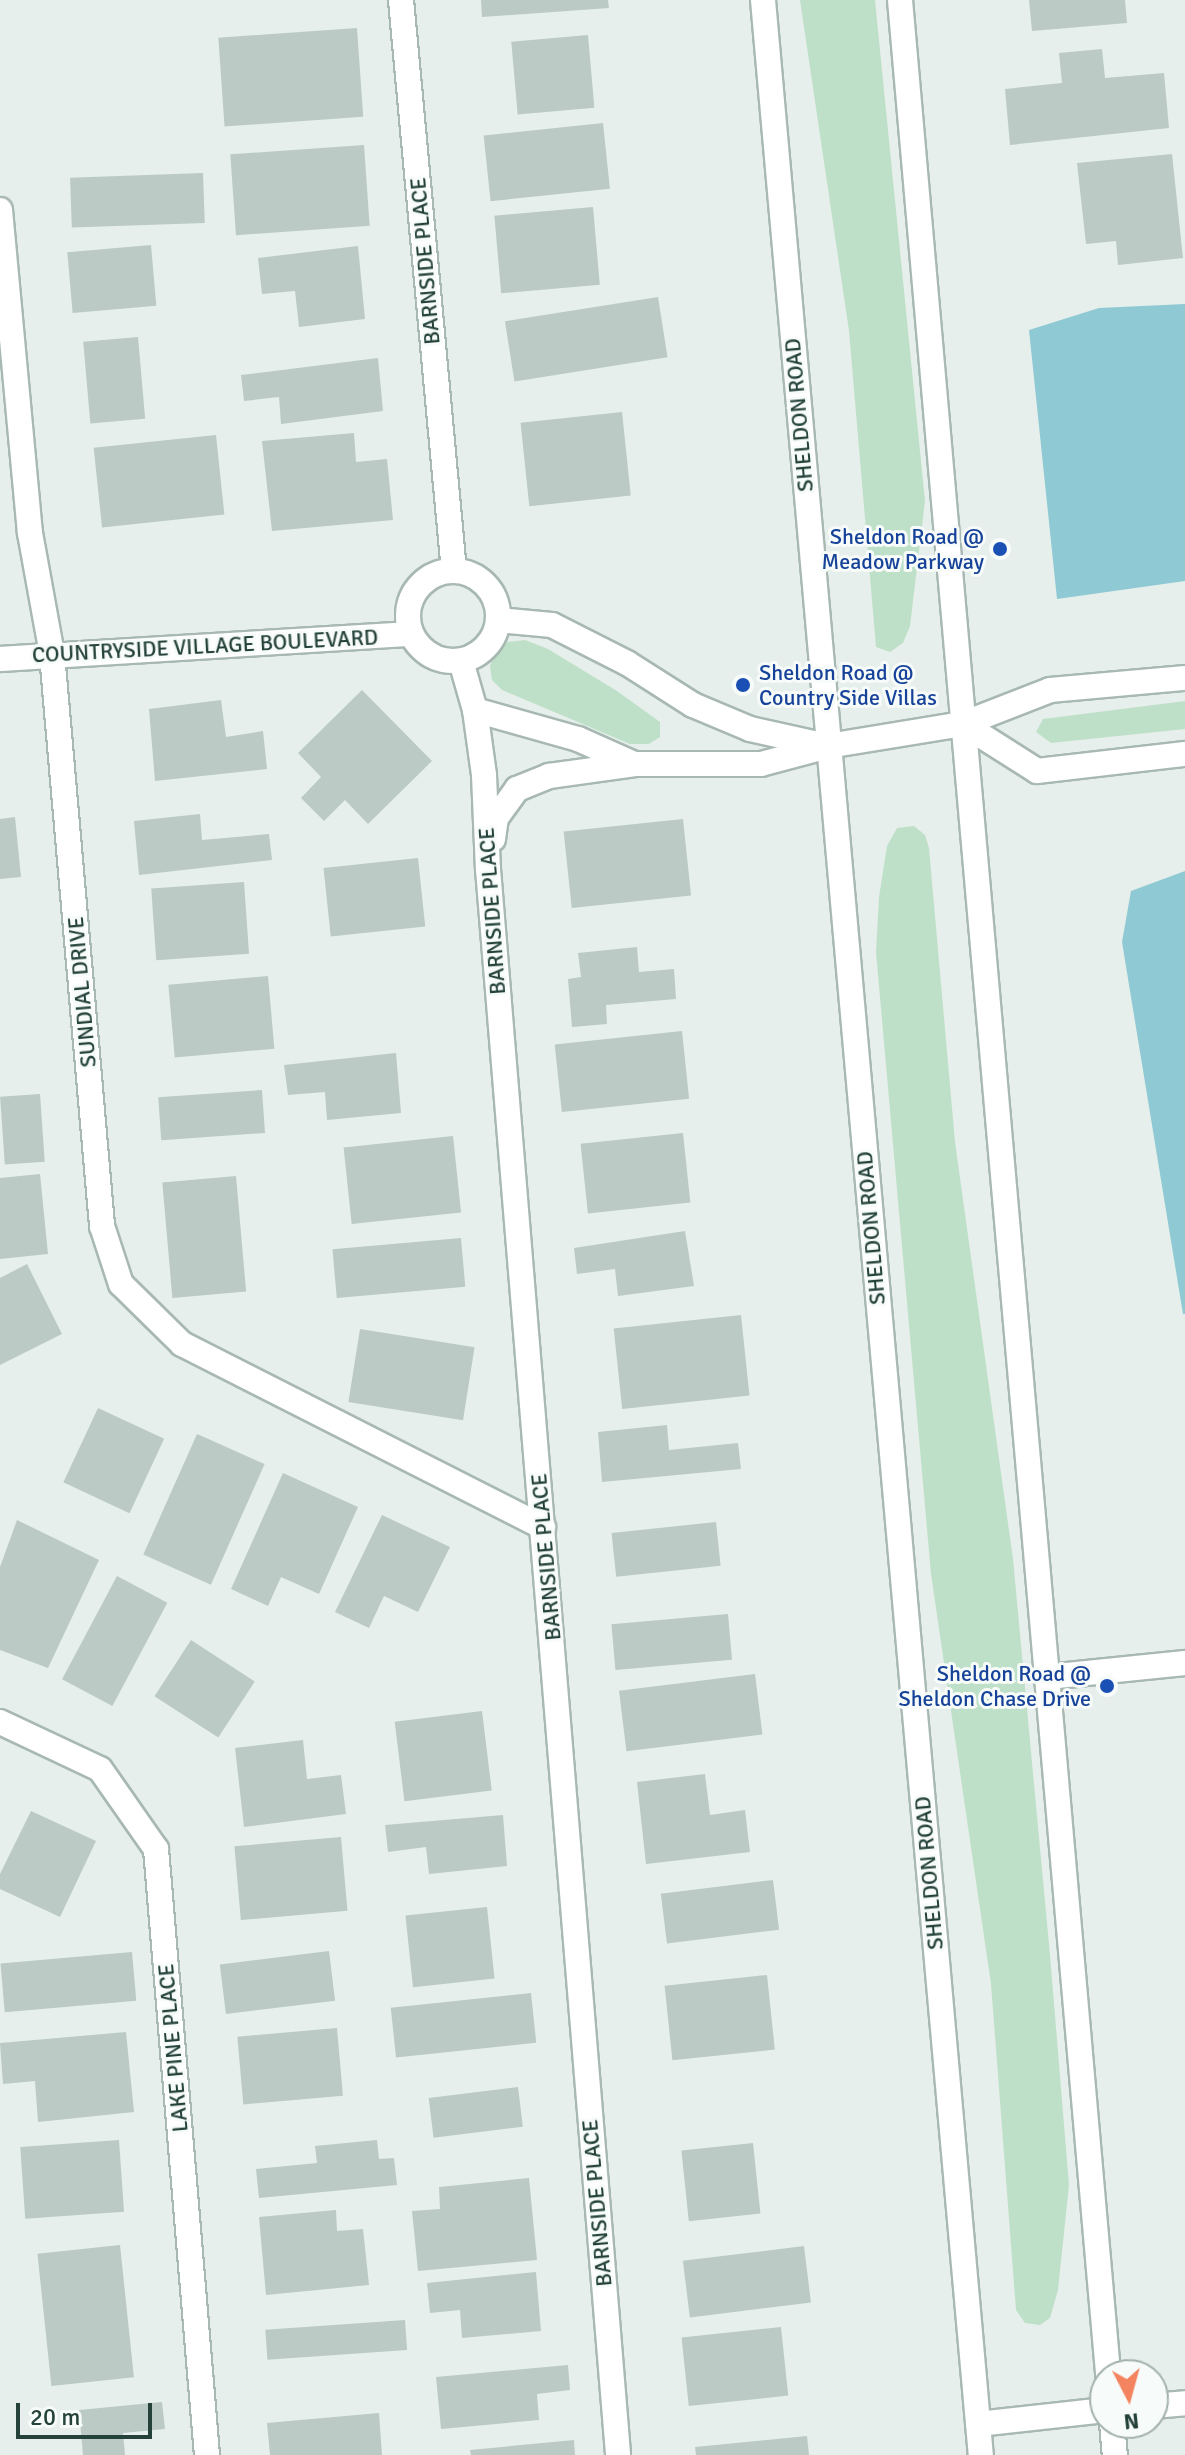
<!DOCTYPE html>
<html>
<head>
<meta charset="utf-8">
<style>
  body { margin:0 }
  #map { position:relative; width:1185px; height:2455px; overflow:hidden; background:#e6efeb; font-family:Signika,sans-serif }
  div>[style] { position:absolute }
  [style*='--x'] { left:calc(var(--x)*1px); top:calc(var(--y)*1px); width:calc(var(--w)*1px); rotate:calc(var(--a)*1deg) }
  .green>* { inset:0; background:#bfe0c8 }
  .water>* { inset:0; background:#8ec9d4 }
  .building>* { inset:0; background:#bbcac4; transform-origin:0 0 }
  .roads { filter:drop-shadow(2px 0 #a8b8b2) drop-shadow(-2px 0 #a8b8b2) drop-shadow(0 2px #a8b8b2) drop-shadow(0 -2px #a8b8b2) }
  .street>* { height:24px; margin:-12px; padding:0 12px; transform-origin:12px; border-radius:12px; background:#fff }
  .street>.ring { margin:-12px; padding:0; box-sizing:content-box; background:none; border:24px solid #fff; border-radius:50% }
  .secondary>* { height:24px; margin:-12px; padding:0 12px; transform-origin:12px; border-radius:12px; background:#fff }
  .dots>* { width:22px; height:22px; translate:-50% -50%; box-sizing:border-box; border:4px solid #f7fbf9; border-radius:50% }
  span { translate:-50% -50%; white-space:nowrap; text-align:center; line-height:1.15; -webkit-text-stroke:6px #f7fbf9; paint-order:stroke }
  .street-label { font-size:22px; color:#24423a }
  .transit-label { font-size:22px; color:#164399 }
  .right { translate:-100% -50%; text-align:right }
  .left { translate:0 -50%; text-align:left }
  .north { position:absolute; left:1089px; top:2359px; width:80px; height:80px; box-sizing:border-box; background:#f7fbf9; border:2px solid #a3b1ad; border-radius:50%; rotate:174deg; font-size:22px; font-weight:700; line-height:32px; text-align:center; color:#24423a }
  .north::after { content:''; display:block; margin:auto; width:28px; height:36px; background:#f4845f; clip-path:polygon(50% 0,100% 100%,50% 72%,0 100%) }
  .scale { position:absolute; left:16px; top:2403px; width:136px; height:36px; box-sizing:border-box; border:4px solid #24423a; border-top:0; padding-left:10px; font-size:24px; line-height:28px; white-space:nowrap; color:#24423a; -webkit-text-stroke:6px #f7fbf9; paint-order:stroke }
</style>
</head>
<body>
<div id="map">
  <div class="green">
    <div style="clip-path:polygon(800px 0,875px 0,925px 501px,910px 626px,903px 643px,890px 652px,876px 647px,849px 331px)"></div>
    <div style="clip-path:polygon(525px 640px,548px 649px,617px 691px,660px 722px,660px 737px,649px 744px,630px 744px,502px 690px,492px 680px,490px 666px,495px 652px,507px 642px)"></div>
    <div style="clip-path:polygon(1185px 701px,1185px 729px,1051px 743px,1036px 732px,1043px 719px)"></div>
    <div style="clip-path:polygon(914px 826px,925px 835px,929px 848px,955px 1142px,1013px 1559px,1050px 1955px,1069px 2185px,1058px 2290px,1050px 2318px,1040px 2325px,1025px 2323px,1016px 2310px,991px 1984px,931px 1574px,876px 952px,879px 897px,887px 846px,897px 828px)"></div>
  </div>
  <div class="water">
    <div style="clip-path:polygon(1185px 304px,1185px 581px,1057px 599px,1029px 330px,1099px 308px)"></div>
    <div style="clip-path:polygon(1185px 871px,1185px 1314px,1183px 1314px,1122px 942px,1131px 891px)"></div>
  </div>
  <div class="building">
    <div style="clip-path:polygon(481px 0,608px 0,609px 8px,482px 17px)"></div>
    <div style="clip-path:polygon(1029px 0,1125px 0,1127px 23px,1032px 31px)"></div>
    <div style="left:357px;top:28px;width:89px;height:139px;rotate:86deg"></div>
    <div style="left:588px;top:35px;width:73px;height:77px;rotate:85deg"></div>
    <div style="clip-path:polygon(1102px 49px,1105px 78px,1164px 73px,1169px 128px,1010px 145px,1005px 89px,1062px 83px,1059px 53px)"></div>
    <div style="left:603px;top:123px;width:66px;height:120px;rotate:84deg"></div>
    <div style="left:364px;top:145px;width:81px;height:134px;rotate:86deg"></div>
    <div style="clip-path:polygon(1172px 154px,1183px 258px,1118px 265px,1116px 241px,1086px 244px,1077px 163px)"></div>
    <div style="left:203px;top:173px;width:50px;height:133px;rotate:88deg"></div>
    <div style="left:593px;top:207px;width:78px;height:99px;rotate:85deg"></div>
    <div style="left:151px;top:245px;width:61px;height:84px;rotate:85deg"></div>
    <div style="clip-path:polygon(358px 246px,365px 319px,299px 327px,295px 291px,262px 294px,258px 258px)"></div>
    <div style="left:658px;top:297px;width:61px;height:155px;rotate:81deg"></div>
    <div style="left:138px;top:337px;width:82px;height:55px;rotate:85deg"></div>
    <div style="clip-path:polygon(378px 358px,383px 411px,281px 424px,279px 397px,244px 401px,241px 375px)"></div>
    <div style="left:622px;top:412px;width:84px;height:102px;rotate:84deg"></div>
    <div style="clip-path:polygon(354px 433px,356px 462px,387px 459px,393px 520px,272px 531px,262px 441px)"></div>
    <div style="left:216px;top:435px;width:80px;height:123px;rotate:84deg"></div>
    <div style="clip-path:polygon(362px 690px,432px 761px,368px 824px,345px 800px,324px 821px,301px 798px,321px 777px,298px 753px)"></div>
    <div style="clip-path:polygon(221px 700px,226px 737px,263px 731px,267px 769px,155px 781px,149px 709px)"></div>
    <div style="clip-path:polygon(200px 814px,202px 840px,269px 834px,272px 860px,139px 875px,134px 821px)"></div>
    <div style="clip-path:polygon(15px 817px,21px 877px,0 879px,0 819px)"></div>
    <div style="left:683px;top:819px;width:77px;height:120px;rotate:84deg"></div>
    <div style="left:418px;top:858px;width:69px;height:95px;rotate:84deg"></div>
    <div style="left:244px;top:882px;width:72px;height:93px;rotate:86deg"></div>
    <div style="clip-path:polygon(637px 947px,639px 972px,674px 969px,676px 999px,606px 1005px,607px 1024px,572px 1027px,568px 979px,581px 977px,578px 953px)"></div>
    <div style="left:268px;top:976px;width:73px;height:100px;rotate:85deg"></div>
    <div style="left:682px;top:1031px;width:68px;height:128px;rotate:84deg"></div>
    <div style="clip-path:polygon(396px 1053px,401px 1113px,327px 1120px,325px 1092px,288px 1095px,284px 1065px)"></div>
    <div style="left:262px;top:1090px;width:43px;height:104px;rotate:86deg"></div>
    <div style="left:40px;top:1094px;width:68px;height:40px;rotate:86deg"></div>
    <div style="left:683px;top:1133px;width:70px;height:103px;rotate:84deg"></div>
    <div style="left:453px;top:1136px;width:77px;height:110px;rotate:84deg"></div>
    <div style="clip-path:polygon(40px 1174px,48px 1254px,0 1259px,0 1178px)"></div>
    <div style="left:236px;top:1176px;width:116px;height:74px;rotate:85deg"></div>
    <div style="clip-path:polygon(685px 1231px,694px 1286px,618px 1296px,615px 1269px,577px 1274px,574px 1248px)"></div>
    <div style="left:461px;top:1238px;width:49px;height:129px;rotate:85deg"></div>
    <div style="clip-path:polygon(27px 1264px,62px 1334px,0 1365px,0 1278px)"></div>
    <div style="left:741px;top:1315px;width:81px;height:128px;rotate:84deg"></div>
    <div style="left:360px;top:1329px;width:116px;height:74px;rotate:9deg"></div>
    <div style="left:98px;top:1408px;width:73px;height:82px;rotate:25deg"></div>
    <div style="clip-path:polygon(667px 1425px,669px 1450px,738px 1443px,741px 1469px,602px 1482px,598px 1432px)"></div>
    <div style="left:197px;top:1434px;width:74px;height:132px;rotate:24deg"></div>
    <div style="clip-path:polygon(283px 1473px,358px 1507px,319px 1594px,281px 1577px,268px 1606px,231px 1589px)"></div>
    <div style="clip-path:polygon(382px 1515px,450px 1547px,418px 1612px,384px 1596px,369px 1628px,335px 1612px)"></div>
    <div style="clip-path:polygon(17px 1520px,99px 1560px,48px 1668px,0 1650px,0 1567px)"></div>
    <div style="left:716px;top:1522px;width:44px;height:105px;rotate:84deg"></div>
    <div style="left:117px;top:1576px;width:57px;height:117px;rotate:28deg"></div>
    <div style="left:728px;top:1614px;width:46px;height:117px;rotate:85deg"></div>
    <div style="left:191px;top:1640px;width:76px;height:67px;rotate:33deg"></div>
    <div style="left:755px;top:1674px;width:61px;height:137px;rotate:83deg"></div>
    <div style="left:482px;top:1711px;width:80px;height:88px;rotate:83deg"></div>
    <div style="clip-path:polygon(303px 1740px,307px 1779px,341px 1775px,346px 1814px,244px 1827px,235px 1748px)"></div>
    <div style="clip-path:polygon(705px 1774px,710px 1815px,745px 1810px,750px 1852px,646px 1864px,637px 1782px)"></div>
    <div style="clip-path:polygon(31px 1811px,96px 1841px,60px 1917px,0 1889px,0 1874px)"></div>
    <div style="clip-path:polygon(503px 1815px,507px 1866px,429px 1874px,426px 1847px,388px 1852px,385px 1825px)"></div>
    <div style="left:341px;top:1837px;width:74px;height:107px;rotate:85deg"></div>
    <div style="left:773px;top:1880px;width:50px;height:113px;rotate:83deg"></div>
    <div style="left:487px;top:1907px;width:72px;height:82px;rotate:84deg"></div>
    <div style="left:329px;top:1951px;width:50px;height:110px;rotate:83deg"></div>
    <div style="left:132px;top:1952px;width:49px;height:132px;rotate:85deg"></div>
    <div style="left:767px;top:1975px;width:75px;height:103px;rotate:84deg"></div>
    <div style="left:531px;top:1993px;width:50px;height:141px;rotate:84deg"></div>
    <div style="left:337px;top:2028px;width:68px;height:100px;rotate:85deg"></div>
    <div style="clip-path:polygon(126px 2032px,134px 2112px,38px 2122px,35px 2081px,3px 2084px,0 2043px)"></div>
    <div style="left:518px;top:2087px;width:40px;height:90px;rotate:83deg"></div>
    <div style="left:119px;top:2140px;width:72px;height:99px;rotate:86deg"></div>
    <div style="clip-path:polygon(377px 2140px,379px 2159px,394px 2158px,397px 2185px,259px 2198px,256px 2169px,317px 2163px,315px 2146px)"></div>
    <div style="left:753px;top:2143px;width:71px;height:72px;rotate:84deg"></div>
    <div style="clip-path:polygon(529px 2178px,537px 2260px,418px 2271px,412px 2211px,440px 2209px,439px 2187px)"></div>
    <div style="clip-path:polygon(336px 2210px,337px 2231px,363px 2229px,369px 2285px,266px 2295px,259px 2217px)"></div>
    <div style="left:120px;top:2245px;width:133px;height:83px;rotate:84deg"></div>
    <div style="left:804px;top:2246px;width:57px;height:122px;rotate:83deg"></div>
    <div style="clip-path:polygon(536px 2272px,541px 2331px,462px 2338px,460px 2310px,430px 2313px,427px 2283px)"></div>
    <div style="left:405px;top:2320px;width:30px;height:140px;rotate:86deg"></div>
    <div style="left:781px;top:2327px;width:69px;height:100px;rotate:84deg"></div>
    <div style="clip-path:polygon(568px 2365px,570px 2390px,537px 2394px,539px 2420px,441px 2429px,436px 2377px)"></div>
    <div style="clip-path:polygon(162px 2402px,165px 2429px,123px 2433px,125px 2455px,83px 2455px,79px 2410px)"></div>
    <div style="clip-path:polygon(379px 2413px,382px 2455px,270px 2455px,267px 2423px)"></div>
    <div style="clip-path:polygon(807px 2436px,809px 2455px,696px 2455px,695px 2447px)"></div>
    <div style="clip-path:polygon(574px 2440px,575px 2455px,471px 2455px,470px 2450px)"></div>
  </div>
  <div class="roads">
    <div class="street">
      <div style="--x:401;--y:0;--w:573;--a:84.7"></div>
      <div style="--x:0;--y:210;--w:324;--a:84.7"></div>
      <div style="--x:30;--y:533;--w:123;--a:79.7"></div>
      <div style="--x:52;--y:654;--w:574;--a:85"></div>
      <div style="--x:102;--y:1226;--w:61;--a:71.9"></div>
      <div style="--x:121;--y:1284;--w:86;--a:44.5"></div>
      <div style="--x:182;--y:1344;--w:405;--a:26.9"></div>
      <div class="ring" style="left:408px;top:571px;width:66px;height:66px"></div>
      <div style="--x:498;--y:620;--w:54;--a:5.3"></div>
      <div style="--x:552;--y:625;--w:84;--a:26.9"></div>
      <div style="--x:627;--y:663;--w:78;--a:32.5"></div>
      <div style="--x:693;--y:705;--w:62;--a:22.8"></div>
      <div style="--x:750;--y:729;--w:74;--a:12.5"></div>
      <div style="--x:0;--y:659;--w:412;--a:-3.5"></div>
      <div style="--x:461;--y:661;--w:51;--a:74.1"></div>
      <div style="--x:475;--y:710;--w:66;--a:82.1"></div>
      <div style="--x:484;--y:775;--w:94;--a:87.6"></div>
      <div style="--x:488;--y:869;--w:1591;--a:85.31"></div>
      <div style="--x:475;--y:710;--w:107;--a:15.7"></div>
      <div style="--x:578;--y:739;--w:59;--a:24"></div>
      <div style="--x:963;--y:724;--w:88;--a:32.4"></div>
      <div style="--x:1037;--y:771;--w:149;--a:-6.6"></div>
      <div style="--x:493;--y:839;--w:21;--a:-82"></div>
      <div style="--x:496;--y:818;--w:36;--a:-54"></div>
      <div style="--x:517;--y:789;--w:35;--a:-22"></div>
      <div style="--x:549;--y:776;--w:87;--a:-7.9"></div>
      <div style="--x:635;--y:764;--w:126;--a:0"></div>
      <div style="--x:761;--y:764;--w:69;--a:-15"></div>
      <div style="--x:828;--y:746;--w:137;--a:-9.3"></div>
      <div style="--x:963;--y:724;--w:93;--a:-21.3"></div>
      <div style="--x:1050;--y:690;--w:136;--a:-5.1"></div>
      <div style="--x:1047;--y:1677;--w:139;--a:-5.8"></div>
      <div style="--x:0;--y:1722;--w:110;--a:25.2"></div>
      <div style="--x:100;--y:1769;--w:98;--a:55"></div>
      <div style="--x:156;--y:1849;--w:608;--a:85.19"></div>
      <div style="--x:1153;--y:2406;--w:32;--a:-5"></div>
      <div style="--x:978;--y:2424;--w:128;--a:-6.3"></div>
    </div>
    <div class="secondary">
      <div style="--x:763;--y:0;--w:2465;--a:84.93"></div>
      <div style="--x:900;--y:0;--w:2384;--a:84.99"></div>
      <div style="--x:1112;--y:2423;--w:32;--a:85"></div>
    </div>
  </div>
  <div class="dots">
    <div style="left:1000px;top:549px;background:#1a4fb4"></div>
    <div style="left:743px;top:685px;background:#1a4fb4"></div>
    <div style="left:1107px;top:1686px;background:#1a4fb4"></div>
  </div>
  <div class="street-label">
    <span style="left:425px;top:261px;rotate:-95deg">BARNSIDE PLACE</span>
    <span style="left:799px;top:415px;rotate:-95deg">SHELDON ROAD</span>
    <span style="left:205px;top:646px;rotate:-3deg">COUNTRYSIDE VILLAGE BOULEVARD</span>
    <span style="left:492px;top:911px;rotate:-94deg">BARNSIDE PLACE</span>
    <span style="left:82px;top:992px;rotate:-95deg">SUNDIAL DRIVE</span>
    <span style="left:871px;top:1228px;rotate:-95deg">SHELDON ROAD</span>
    <span style="left:546px;top:1557px;rotate:-95deg">BARNSIDE PLACE</span>
    <span style="left:929px;top:1873px;rotate:-95deg">SHELDON ROAD</span>
    <span style="left:173px;top:2048px;rotate:-95deg">LAKE PINE PLACE</span>
    <span style="left:597px;top:2203px;rotate:-95deg">BARNSIDE PLACE</span>
  </div>
  <div class="transit-label">
    <span class="right" style="left:984px;top:549px">Sheldon Road @<br>Meadow Parkway</span>
    <span class="left" style="left:759px;top:685px">Sheldon Road @<br>Country Side Villas</span>
    <span class="right" style="left:1091px;top:1686px">Sheldon Road @<br>Sheldon Chase Drive</span>
  </div>
  <div class="north">N</div>
  <div class="scale">20 m</div>
</div>
</body>
</html>
